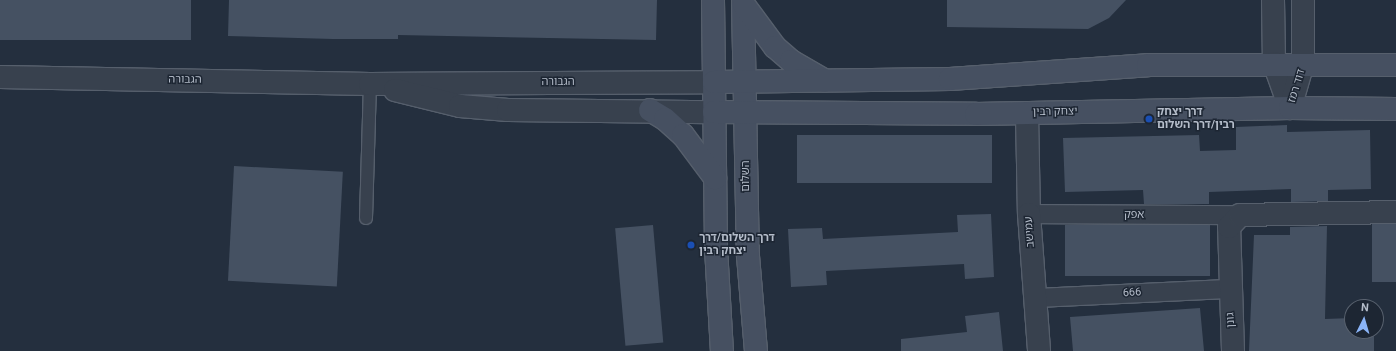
<!DOCTYPE html>
<html>
<head>
<meta charset="utf-8">
<style>
  body { margin:0 }
  #map { position:relative; width:1396px; height:351px; overflow:hidden; background:#242f3e; font-family:Roboto,"Noto Sans Hebrew",sans-serif }
  div>[style] { position:absolute }
  [style*='--x'] { left:calc(var(--x)*1px); top:calc(var(--y)*1px); width:calc(var(--w)*1px); rotate:calc(var(--a)*1deg) }
  .building>* { inset:0; background:#455162; transform-origin:0 0 }
  .roads { filter:drop-shadow(1px 0 #565f6c) drop-shadow(-1px 0 #565f6c) drop-shadow(0 1px #565f6c) drop-shadow(0 -1px #565f6c) }
  .service>* { height:12px; margin:-6px; padding:0 6px; transform-origin:6px; border-radius:6px; background:#38414e }
  .pedestrian>* { height:18px; margin:-9px; padding:0 9px; transform-origin:9px; border-radius:9px; background:#38414e }
  .minor>* { height:22px; margin:-11px; padding:0 11px; transform-origin:11px; border-radius:11px; background:#38414e }
  .secondary>* { height:22px; margin:-11px; padding:0 11px; transform-origin:11px; border-radius:11px; background:#465061 }
  .dots>* { width:11px; height:11px; translate:-50% -50%; box-sizing:border-box; border:2px solid #1d2633; border-radius:50% }
  span { translate:-50% -50%; white-space:nowrap; text-align:center; line-height:1.15; -webkit-text-stroke:3px #1d2633; paint-order:stroke }
  .street-label { font-size:11px; color:#b4bcc9 }
  .poi-label { font-size:11px; color:#b4bcc9; font-weight:700 }
  .left { translate:0 -50%; text-align:left }
  .north { position:absolute; left:1344px; top:299px; width:40px; height:40px; box-sizing:border-box; background:#1d2633; border:1px solid #59626f; border-radius:50%; rotate:5deg; font-size:11px; font-weight:700; line-height:16px; text-align:center; color:#b4bcc9 }
  .north::after { content:''; display:block; margin:auto; width:14px; height:18px; background:#8ab4f8; clip-path:polygon(50% 0,100% 100%,50% 72%,0 100%) }
</style>
</head>
<body>
<div id="map">
  <div class="building">
    <div style="left:0;top:0;width:191px;height:40px"></div>
    <div style="clip-path:polygon(229px 0,657px 0,656px 40px,398px 35px,398px 39px,333px 39px,228px 36px)"></div>
    <div style="clip-path:polygon(947px 0,1126px 0,1109px 18px,1088px 29px,947px 27px)"></div>
    <div style="clip-path:polygon(1287px 125px,1287px 132px,1370px 130px,1371px 189px,1328px 190px,1328px 201px,1291px 202px,1291px 189px,1209px 192px,1209px 204px,1144px 204px,1143px 190px,1065px 192px,1063px 138px,1199px 135px,1200px 151px,1236px 150px,1236px 127px)"></div>
    <div style="left:797px;top:135px;width:195px;height:48px"></div>
    <div style="left:234px;top:166px;width:109px;height:115px;rotate:3deg"></div>
    <div style="clip-path:polygon(991px 214px,994px 277px,965px 279px,964px 264px,826px 271px,827px 285px,791px 287px,788px 229px,822px 228px,823px 239px,958px 232px,957px 215px)"></div>
    <div style="left:1396px;top:224px;width:58px;height:24px;rotate:90deg"></div>
    <div style="left:653px;top:225px;width:118px;height:38px;rotate:85deg"></div>
    <div style="left:1065px;top:225px;width:145px;height:51px"></div>
    <div style="clip-path:polygon(1327px 226px,1325px 319px,1352px 318px,1352px 331px,1374px 331px,1374px 351px,1249px 351px,1254px 235px,1290px 235px,1290px 227px)"></div>
    <div style="clip-path:polygon(1200px 308px,1204px 351px,1073px 351px,1070px 317px)"></div>
    <div style="clip-path:polygon(999px 312px,1003px 351px,901px 351px,901px 339px,967px 332px,965px 316px)"></div>
  </div>
  <div class="roads">
    <div class="service">
      <div style="--x:366;--y:218;--w:134;--a:-88.3"></div>
    </div>
    <div class="pedestrian">
      <div style="--x:1029;--y:214;--w:211;--a:0.3"></div>
      <div style="--x:1035;--y:298;--w:194;--a:-2.7"></div>
    </div>
    <div class="minor">
      <div style="--x:1273;--y:0;--w:63;--a:89.1"></div>
      <div style="--x:1274;--y:63;--w:48;--a:70.4"></div>
      <div style="--x:0;--y:77;--w:370;--a:1.1"></div>
      <div style="--x:370;--y:84;--w:344;--a:-0.3"></div>
      <div style="--x:395;--y:90;--w:67;--a:13.8"></div>
      <div style="--x:460;--y:106;--w:48;--a:4.8"></div>
      <div style="--x:508;--y:110;--w:206;--a:0.6"></div>
      <div style="--x:1290;--y:108;--w:47;--a:-73.9"></div>
      <div style="--x:1303;--y:63;--w:63;--a:-90"></div>
      <div style="--x:1027;--y:113;--w:101;--a:88.9"></div>
      <div style="--x:1029;--y:214;--w:137;--a:85.8"></div>
      <div style="--x:1233;--y:351;--w:124;--a:-91.8"></div>
      <div style="--x:1229;--y:227;--w:16;--a:-47"></div>
      <div style="--x:1240;--y:215;--w:156;--a:-1.1"></div>
    </div>
    <div class="secondary">
      <div style="--x:713;--y:0;--w:248;--a:89.3"></div>
      <div style="--x:716;--y:248;--w:103;--a:86.7"></div>
      <div style="--x:743;--y:0;--w:256;--a:88.9"></div>
      <div style="--x:748;--y:256;--w:95;--a:85.2"></div>
      <div style="--x:744;--y:5;--w:52;--a:53.6"></div>
      <div style="--x:775;--y:47;--w:21;--a:41"></div>
      <div style="--x:791;--y:61;--w:39;--a:30"></div>
      <div style="--x:714;--y:82;--w:236;--a:-0.7"></div>
      <div style="--x:950;--y:79;--w:198;--a:-4"></div>
      <div style="--x:1148;--y:65;--w:248;--a:0"></div>
      <div style="--x:650;--y:110;--w:17;--a:31"></div>
      <div style="--x:665;--y:119;--w:24;--a:42"></div>
      <div style="--x:683;--y:135;--w:54;--a:53.3"></div>
      <div style="--x:714;--y:112;--w:262;--a:0.4"></div>
      <div style="--x:976;--y:114;--w:314;--a:-1.1"></div>
      <div style="--x:1290;--y:108;--w:106;--a:0.5"></div>
    </div>
  </div>
  <div class="dots">
    <div style="left:1149px;top:119px;background:#1a4fb4"></div>
    <div style="left:691px;top:245px;background:#1a4fb4"></div>
  </div>
  <div class="street-label">
    <span style="left:185px;top:80px;rotate:1deg">הגבורה</span>
    <span style="left:558px;top:82px">הגבורה</span>
    <span style="left:1297px;top:86px;rotate:-73deg">דוד רמז</span>
    <span style="left:1055px;top:112px;rotate:-1deg">יצחק רבין</span>
    <span style="left:746px;top:176px;rotate:-90deg">השלום</span>
    <span style="left:1134px;top:215px">אפק</span>
    <span style="left:1030px;top:232px;rotate:-94deg">עמישב</span>
    <span style="left:1132px;top:293px;rotate:-3deg">666</span>
    <span style="left:1231px;top:320px;rotate:-93deg">גונן</span>
  </div>
  <div class="poi-label">
    <span class="left" style="left:1157px;top:119px">דרך יצחק<br>רבין/דרך השלום</span>
    <span class="left" style="left:699px;top:245px">דרך השלום/דרך<br>יצחק רבין</span>
  </div>
  <div class="north">N</div>
</div>
</body>
</html>
